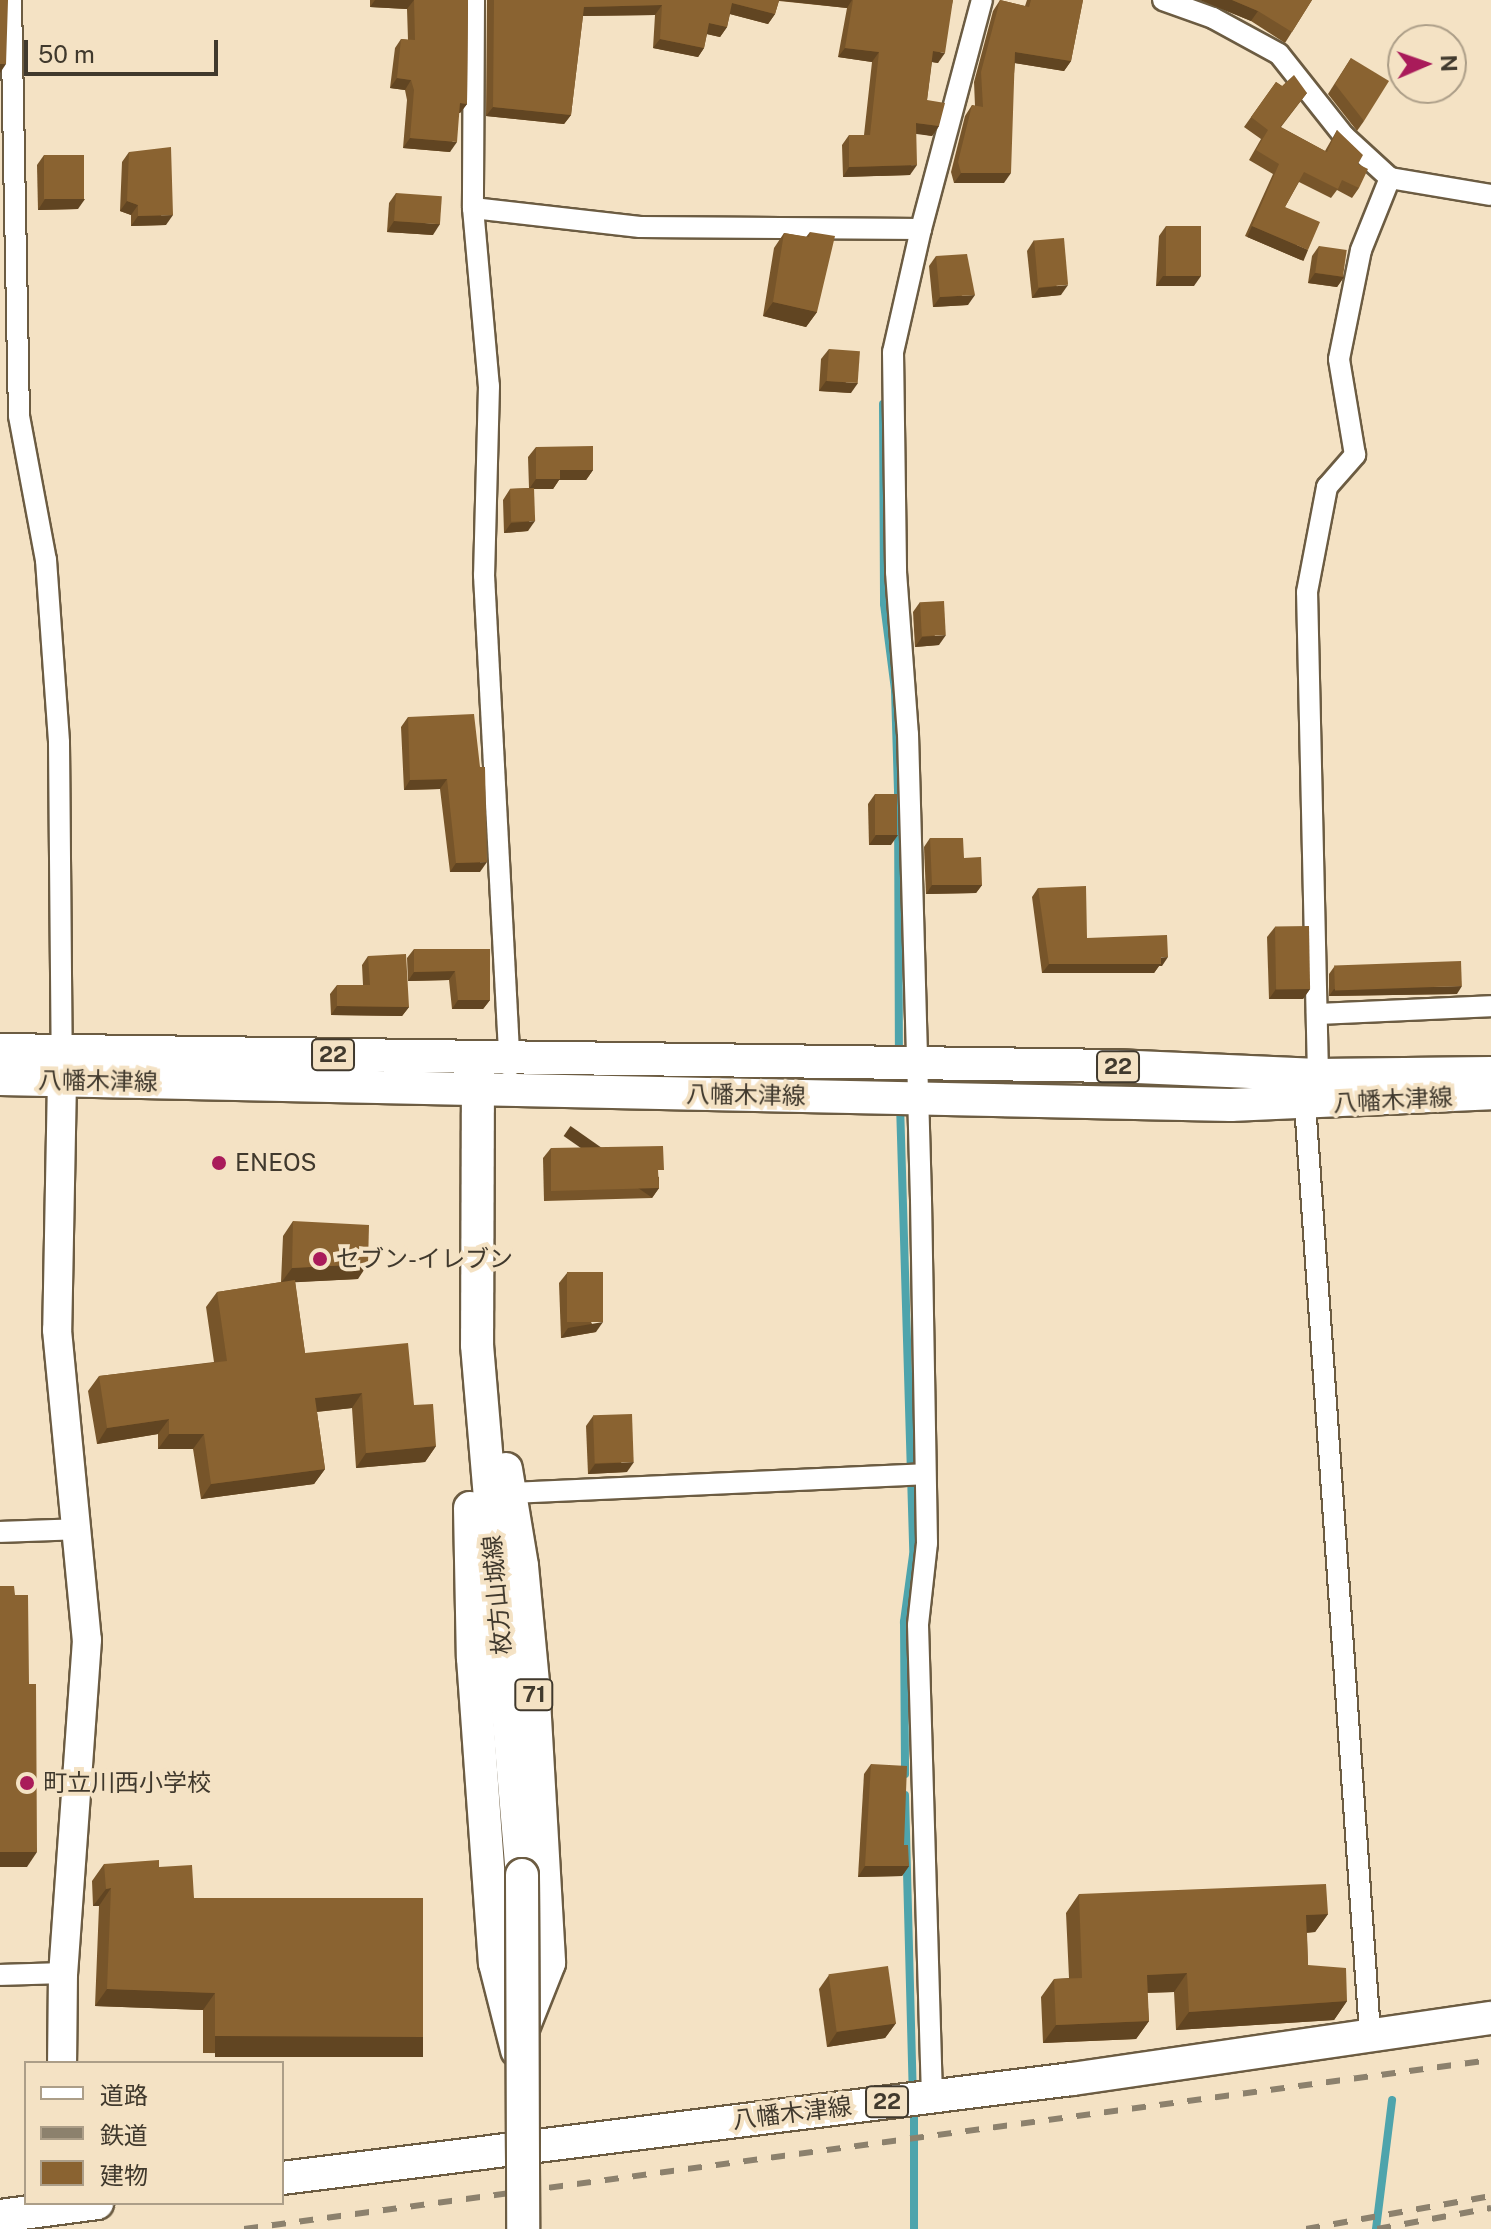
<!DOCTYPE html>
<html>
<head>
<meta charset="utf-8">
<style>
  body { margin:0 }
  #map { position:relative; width:1491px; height:2229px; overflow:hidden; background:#f4e2c4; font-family:"Public Sans","Noto Sans JP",sans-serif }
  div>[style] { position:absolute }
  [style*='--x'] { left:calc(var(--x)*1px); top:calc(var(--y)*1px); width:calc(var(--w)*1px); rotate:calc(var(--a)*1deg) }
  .stream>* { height:8px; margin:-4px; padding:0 4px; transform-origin:4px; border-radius:4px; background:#4ea4ac }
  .roads { filter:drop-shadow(2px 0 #6c5c42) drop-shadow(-2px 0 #6c5c42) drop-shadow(0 2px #6c5c42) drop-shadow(0 -2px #6c5c42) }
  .street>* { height:20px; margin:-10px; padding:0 10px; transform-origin:10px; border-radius:10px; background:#fff }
  .secondary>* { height:28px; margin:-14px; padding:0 14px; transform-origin:14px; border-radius:14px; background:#fff }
  .primary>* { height:32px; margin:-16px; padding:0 16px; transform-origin:16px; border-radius:16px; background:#fff }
  .rail>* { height:6px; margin-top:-3px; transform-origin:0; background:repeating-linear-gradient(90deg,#8c816d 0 14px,transparent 0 28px) }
  .bridges { filter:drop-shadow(2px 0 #6c5c42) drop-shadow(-2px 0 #6c5c42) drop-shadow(0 2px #6c5c42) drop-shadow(0 -2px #6c5c42) }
  .primary-bridge>* { height:32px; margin:-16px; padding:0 16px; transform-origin:16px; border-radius:16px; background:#fff }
  .wall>* { inset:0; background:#77552a }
  .shaded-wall>* { inset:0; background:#614522; transform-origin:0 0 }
  .building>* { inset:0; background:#8a6331; transform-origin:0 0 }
  .dots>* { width:22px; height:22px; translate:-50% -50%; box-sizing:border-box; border:4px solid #f4e2c4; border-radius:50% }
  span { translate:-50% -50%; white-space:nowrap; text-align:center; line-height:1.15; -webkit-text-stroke:8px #f4e2c4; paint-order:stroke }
  .shield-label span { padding:2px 6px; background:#f4e2c4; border:2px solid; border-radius:6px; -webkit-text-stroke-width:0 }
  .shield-label { font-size:22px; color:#40392d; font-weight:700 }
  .street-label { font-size:24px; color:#40392d }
  .poi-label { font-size:24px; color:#40392d }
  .left { translate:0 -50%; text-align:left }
  .legend { position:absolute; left:24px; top:2061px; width:260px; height:144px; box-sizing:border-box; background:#f4e2c4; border:2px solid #ac9e88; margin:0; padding:10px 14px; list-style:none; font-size:24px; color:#40392d }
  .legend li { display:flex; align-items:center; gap:16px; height:40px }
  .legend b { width:40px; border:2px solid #ac9e88 }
  .north { position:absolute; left:1387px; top:24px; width:80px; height:80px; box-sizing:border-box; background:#f4e2c4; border:2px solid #ac9e88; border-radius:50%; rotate:88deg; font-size:22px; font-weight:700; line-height:32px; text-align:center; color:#40392d }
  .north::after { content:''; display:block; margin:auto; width:28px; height:36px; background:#a91b5a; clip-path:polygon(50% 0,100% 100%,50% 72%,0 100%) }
  .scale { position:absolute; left:24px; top:40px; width:194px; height:36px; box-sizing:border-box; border:4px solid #40392d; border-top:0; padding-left:10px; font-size:24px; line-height:28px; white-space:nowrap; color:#40392d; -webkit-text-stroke:6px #f4e2c4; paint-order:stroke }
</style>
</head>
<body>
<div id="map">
  <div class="stream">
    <div style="--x:883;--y:404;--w:200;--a:89.7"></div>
    <div style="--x:884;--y:604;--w:87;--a:82.7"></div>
    <div style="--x:895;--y:690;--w:99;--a:88.3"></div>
    <div style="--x:898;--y:789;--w:266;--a:89.8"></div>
    <div style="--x:900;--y:1104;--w:451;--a:88.3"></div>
    <div style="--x:913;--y:1555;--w:68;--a:97.7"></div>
    <div style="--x:904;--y:1622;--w:152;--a:89.6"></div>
    <div style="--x:905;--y:1795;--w:299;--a:88.5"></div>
    <div style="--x:914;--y:2107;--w:122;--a:90"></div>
    <div style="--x:1376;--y:2229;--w:130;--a:-82.9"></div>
  </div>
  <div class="roads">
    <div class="street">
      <div style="--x:11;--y:0;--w:416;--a:88.9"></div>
      <div style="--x:19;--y:416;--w:147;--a:79.4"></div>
      <div style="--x:46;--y:560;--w:183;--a:85.9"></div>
      <div style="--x:59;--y:743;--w:318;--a:89.5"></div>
      <div style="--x:474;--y:0;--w:208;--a:90.3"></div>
      <div style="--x:473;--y:208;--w:179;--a:84.9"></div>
      <div style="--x:489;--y:386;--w:189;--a:91.5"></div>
      <div style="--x:484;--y:575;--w:492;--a:87"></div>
      <div style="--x:1163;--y:0;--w:53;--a:19.8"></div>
      <div style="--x:1213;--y:18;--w:75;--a:28.6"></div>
      <div style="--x:1279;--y:54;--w:105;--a:51.6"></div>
      <div style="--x:1344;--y:136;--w:62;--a:42.4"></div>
      <div style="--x:1390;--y:178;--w:102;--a:9.6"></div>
      <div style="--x:473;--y:208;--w:168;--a:6.5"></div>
      <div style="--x:640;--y:227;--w:281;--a:0.4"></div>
      <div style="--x:921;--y:229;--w:237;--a:-75.1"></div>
      <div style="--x:921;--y:229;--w:126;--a:102.8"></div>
      <div style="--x:893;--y:352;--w:220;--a:89.2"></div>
      <div style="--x:896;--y:572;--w:162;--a:85.8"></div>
      <div style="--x:908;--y:734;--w:466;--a:88.4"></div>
      <div style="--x:921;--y:1200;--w:343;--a:89"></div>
      <div style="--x:927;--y:1543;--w:82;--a:96.3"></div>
      <div style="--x:918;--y:1625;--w:470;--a:88.3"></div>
      <div style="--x:1317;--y:1014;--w:174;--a:-2.6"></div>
      <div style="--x:1318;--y:1075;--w:483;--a:-91.3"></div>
      <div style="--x:1307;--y:592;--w:107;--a:-79.2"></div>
      <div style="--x:1327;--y:487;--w:43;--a:-48.8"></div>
      <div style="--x:1355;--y:455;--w:97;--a:-99.5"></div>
      <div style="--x:1339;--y:359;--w:111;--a:-78.6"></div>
      <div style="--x:1361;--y:250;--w:78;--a:-68.1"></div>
      <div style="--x:1305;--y:1104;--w:932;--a:86"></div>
      <div style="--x:510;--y:1493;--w:415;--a:-2.6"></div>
      <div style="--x:0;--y:1532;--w:80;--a:-2.1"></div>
      <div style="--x:0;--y:1975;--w:63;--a:-1.8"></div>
    </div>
    <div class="secondary">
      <div style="--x:62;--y:1080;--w:250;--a:91.1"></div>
      <div style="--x:57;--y:1330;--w:311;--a:84.5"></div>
      <div style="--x:87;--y:1640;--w:334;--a:94.1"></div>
      <div style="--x:63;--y:1973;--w:90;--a:90.6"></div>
    </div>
    <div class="primary">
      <div style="--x:0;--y:1050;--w:1114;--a:0.82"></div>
      <div style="--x:1114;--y:1066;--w:204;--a:2.5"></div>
      <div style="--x:1318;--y:1075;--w:173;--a:-0.7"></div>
      <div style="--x:478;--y:1068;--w:277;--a:90.2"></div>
      <div style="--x:477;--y:1345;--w:532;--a:85.15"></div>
      <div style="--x:0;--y:1079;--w:1231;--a:1.21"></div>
      <div style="--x:1231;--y:1105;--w:260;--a:-2.6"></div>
      <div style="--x:506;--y:1469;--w:98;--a:80.6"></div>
      <div style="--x:522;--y:1566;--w:118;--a:84.6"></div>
      <div style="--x:533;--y:1683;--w:280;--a:86.7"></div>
      <div style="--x:549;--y:1963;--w:73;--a:111.7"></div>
      <div style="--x:470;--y:1508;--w:150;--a:88.9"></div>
      <div style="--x:473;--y:1658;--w:306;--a:85.9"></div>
      <div style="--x:495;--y:1963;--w:90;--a:75.8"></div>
      <div style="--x:282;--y:2178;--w:796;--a:-7.14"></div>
      <div style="--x:1072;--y:2079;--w:423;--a:-8.3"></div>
      <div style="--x:0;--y:2216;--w:98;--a:-7.6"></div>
    </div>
  </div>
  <div class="rail">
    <div style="--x:244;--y:2229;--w:1258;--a:-7.72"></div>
    <div style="--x:1306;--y:2229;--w:188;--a:-10.1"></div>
    <div style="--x:1377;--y:2229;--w:116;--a:-10.4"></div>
  </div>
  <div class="bridges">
    <div class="primary-bridge">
      <div style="--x:522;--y:1875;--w:354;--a:89.8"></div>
    </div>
  </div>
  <div class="wall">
    <div style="clip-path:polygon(370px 0,468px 0,467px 104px,460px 113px,459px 113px,450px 152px,403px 148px,407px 100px,405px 90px,390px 88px,395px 48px,401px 39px,408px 40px,407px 9px,370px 7px)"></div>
    <div style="clip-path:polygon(487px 0,953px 0,938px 63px,932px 62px,927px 100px,939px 126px,932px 136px,916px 133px,910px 175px,843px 177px,842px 145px,849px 135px,864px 135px,872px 62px,838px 57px,847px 8px,779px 1px,775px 14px,768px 24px,730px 14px,727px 27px,720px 37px,707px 34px,704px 48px,698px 57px,653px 48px,655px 15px,583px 16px,571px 115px,564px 124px,486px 116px)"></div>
    <div style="clip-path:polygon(1000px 0,1025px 6px,1027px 0,1083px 0,1071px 61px,1064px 71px,1015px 63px,1004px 183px,954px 183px,951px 172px,965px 116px,972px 105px,975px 106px,974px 82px,993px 11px)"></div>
    <div style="clip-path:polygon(1200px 0,1312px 0,1285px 43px,1251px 21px)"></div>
    <div style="clip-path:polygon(1351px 58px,1364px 121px,1357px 131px,1328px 94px)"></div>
    <div style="clip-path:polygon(1276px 82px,1282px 86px,1307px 93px,1281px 127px,1325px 151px,1337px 130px,1358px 164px,1359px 188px,1352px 198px,1337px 190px,1331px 198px,1299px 182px,1285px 207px,1301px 260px,1245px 236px,1273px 174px,1249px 160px,1261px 139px,1244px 127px)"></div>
    <div style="clip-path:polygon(129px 152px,166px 225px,131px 226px,131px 215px,120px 211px,122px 162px)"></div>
    <div style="clip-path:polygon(44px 155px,78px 209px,38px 210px,37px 165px)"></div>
    <div style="clip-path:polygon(396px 193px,433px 235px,387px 232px,389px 203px)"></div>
    <div style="clip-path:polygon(1166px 226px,1194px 286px,1156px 286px,1159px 236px)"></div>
    <div style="clip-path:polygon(810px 232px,817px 312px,806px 327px,763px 316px,774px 248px,784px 233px,806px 237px)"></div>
    <div style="clip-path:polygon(1034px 240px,1061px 295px,1032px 298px,1027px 251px)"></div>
    <div style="clip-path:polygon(1319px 246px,1344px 277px,1337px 287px,1308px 283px,1312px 256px)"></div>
    <div style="clip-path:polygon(936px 256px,968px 305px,933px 307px,929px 266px)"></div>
    <div style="clip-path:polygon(829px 349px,851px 393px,819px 391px,821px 359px)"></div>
    <div style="clip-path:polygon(536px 447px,593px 470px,586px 480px,559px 480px,553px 489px,534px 489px,528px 531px,504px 533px,503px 500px,510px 489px,529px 488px,528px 457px)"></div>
    <div style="clip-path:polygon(920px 602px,939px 645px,915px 647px,913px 612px)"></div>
    <div style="clip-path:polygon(408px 717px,480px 767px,480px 872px,450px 872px,440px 789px,404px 790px,401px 727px)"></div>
    <div style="clip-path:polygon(875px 794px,891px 845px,869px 845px,868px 804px)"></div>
    <div style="clip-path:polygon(930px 838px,964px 858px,982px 885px,976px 893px,926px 894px,924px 847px)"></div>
    <div style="clip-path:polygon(1038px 888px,1087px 938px,1162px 966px,1159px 966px,1154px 973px,1042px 973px,1032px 897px)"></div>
    <div style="clip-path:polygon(1275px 927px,1310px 989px,1303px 999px,1269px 999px,1267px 937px)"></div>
    <div style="clip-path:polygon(414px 949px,490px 949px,490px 1000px,483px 1009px,452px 1009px,449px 980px,408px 981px,407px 958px)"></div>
    <div style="clip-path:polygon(368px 956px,409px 1007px,402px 1016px,331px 1015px,330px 994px,337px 985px,363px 985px,362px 965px)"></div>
    <div style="clip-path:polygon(1334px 967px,1457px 994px,1329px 996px,1329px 974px)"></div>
    <div style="clip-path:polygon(551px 1148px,659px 1177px,659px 1188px,652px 1198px,544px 1201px,543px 1158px)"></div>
    <div style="clip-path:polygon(293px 1221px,358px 1279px,295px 1282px,305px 1353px,414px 1405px,436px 1446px,425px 1462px,356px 1468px,352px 1408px,317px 1412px,325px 1469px,314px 1484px,201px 1499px,193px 1449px,158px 1449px,158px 1434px,97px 1444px,88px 1391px,99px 1376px,214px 1362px,206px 1307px,217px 1292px,281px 1282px,283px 1236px)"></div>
    <div style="clip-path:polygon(567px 1273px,596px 1332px,561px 1338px,559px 1283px)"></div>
    <div style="clip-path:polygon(593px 1416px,627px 1472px,588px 1474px,586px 1426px)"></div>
    <div style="clip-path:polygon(871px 1764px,904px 1845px,909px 1866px,902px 1876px,858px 1877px,864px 1774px)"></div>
    <div style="clip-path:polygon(104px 1864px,159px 1867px,194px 1898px,411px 2054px,203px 2053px,203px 2010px,95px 2006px,99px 1906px,93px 1906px,92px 1881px)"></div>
    <div style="clip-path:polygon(1079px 1894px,1328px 1914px,1315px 1932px,1307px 1933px,1308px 1965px,1347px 2001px,1334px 2020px,1176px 2030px,1174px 1992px,1147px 1993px,1149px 2021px,1136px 2039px,1043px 2043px,1041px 1997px,1054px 1979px,1069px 1978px,1066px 1913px)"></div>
    <div style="clip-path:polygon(829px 1975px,896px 2023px,885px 2038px,827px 2047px,819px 1989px)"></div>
  </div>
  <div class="shaded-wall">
    <div style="clip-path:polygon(375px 0,414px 0,407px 9px,370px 7px)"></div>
    <div style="clip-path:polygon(775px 0,852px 0,847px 8px)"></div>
    <div style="clip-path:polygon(1200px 0,1232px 0,1258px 11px,1251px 21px)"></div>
    <div style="clip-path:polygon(732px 3px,775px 14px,768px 24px,726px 13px)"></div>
    <div style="clip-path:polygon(662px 5px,655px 15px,578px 16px,584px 7px)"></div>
    <div style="clip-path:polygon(709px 23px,727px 27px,720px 37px,702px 33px)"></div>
    <div style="clip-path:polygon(660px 39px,704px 48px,698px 57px,653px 48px)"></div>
    <div style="clip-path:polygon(845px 48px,879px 52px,872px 62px,838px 57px)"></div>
    <div style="clip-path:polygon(933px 51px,945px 53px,938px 63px,926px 61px)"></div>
    <div style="clip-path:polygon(1015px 52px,1071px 61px,1064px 71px,1008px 62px)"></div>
    <div style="clip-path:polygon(0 64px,6px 64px,0 73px)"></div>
    <div style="clip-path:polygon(397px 78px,411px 80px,405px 90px,390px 88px)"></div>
    <div style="clip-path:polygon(460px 103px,467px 104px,460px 113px,453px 113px)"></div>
    <div style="clip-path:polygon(493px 107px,571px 115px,564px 124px,486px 116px)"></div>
    <div style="clip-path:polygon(916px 123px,939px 126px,932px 136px,909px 133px)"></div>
    <div style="clip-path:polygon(410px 138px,457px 142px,450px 152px,403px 148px)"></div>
    <div style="clip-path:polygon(917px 165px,910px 175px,843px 177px,849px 167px)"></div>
    <div style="clip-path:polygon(961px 173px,1011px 173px,1004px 183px,954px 183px)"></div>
    <div style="clip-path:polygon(45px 199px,85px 199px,78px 209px,38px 210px)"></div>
    <div style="clip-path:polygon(127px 201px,138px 205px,131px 215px,120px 211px)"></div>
    <div style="clip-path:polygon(173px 215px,166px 225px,131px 226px,138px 216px)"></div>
    <div style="clip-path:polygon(394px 221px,440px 224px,433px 235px,387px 232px)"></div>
    <div style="left:1252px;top:226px;width:61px;height:12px;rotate:23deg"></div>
    <div style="clip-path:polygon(1315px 273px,1344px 277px,1337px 287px,1308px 283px)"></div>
    <div style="clip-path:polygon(1163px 276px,1201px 276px,1194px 286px,1156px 286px)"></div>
    <div style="clip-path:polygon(1068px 285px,1061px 295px,1032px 298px,1039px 288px)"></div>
    <div style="clip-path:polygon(975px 295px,968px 305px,933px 307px,940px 297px)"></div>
    <div style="clip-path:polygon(773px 302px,817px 312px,806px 327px,763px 316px)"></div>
    <div style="clip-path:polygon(826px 381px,858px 383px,851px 393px,819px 391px)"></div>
    <div style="clip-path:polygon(560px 470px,593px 470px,586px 480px,559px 480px,553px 489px,529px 489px,536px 479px)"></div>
    <div style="clip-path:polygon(535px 521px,528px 531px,504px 533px,511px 523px)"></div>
    <div style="clip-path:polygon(946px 635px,939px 645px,915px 647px,922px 637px)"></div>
    <div style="clip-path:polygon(447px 779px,440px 789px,404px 790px,410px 780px)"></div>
    <div style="clip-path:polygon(876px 835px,898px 835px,891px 845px,869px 845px)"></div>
    <div style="clip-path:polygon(487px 862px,480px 872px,450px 872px,456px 863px)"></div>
    <div style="clip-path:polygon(932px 885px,982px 885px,976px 893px,926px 894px)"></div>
    <div style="clip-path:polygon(1168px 957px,1162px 966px,1159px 966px,1154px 973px,1042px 973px,1049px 964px)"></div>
    <div style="clip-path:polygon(455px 971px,449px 980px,408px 981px,414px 972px)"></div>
    <div style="clip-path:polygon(1462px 986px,1457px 994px,1329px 996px,1334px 989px)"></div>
    <div style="clip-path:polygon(1276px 989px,1310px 989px,1303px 999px,1269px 999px)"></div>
    <div style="clip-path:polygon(458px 1000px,490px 1000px,483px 1009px,452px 1009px)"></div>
    <div style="clip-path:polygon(337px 1006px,409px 1007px,402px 1016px,331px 1015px)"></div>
    <div style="left:659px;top:1188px;width:12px;height:108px;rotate:125deg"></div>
    <div style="clip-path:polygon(368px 1264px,358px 1279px,281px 1283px,292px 1268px)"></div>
    <div style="clip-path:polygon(603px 1322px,596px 1332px,561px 1338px,568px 1328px)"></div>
    <div style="clip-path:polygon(362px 1393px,352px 1408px,304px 1413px,315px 1398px)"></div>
    <div style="clip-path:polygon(169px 1419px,158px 1434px,97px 1444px,107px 1428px)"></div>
    <div style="clip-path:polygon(169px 1434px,204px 1434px,193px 1449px,158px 1449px)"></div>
    <div style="clip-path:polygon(436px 1446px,425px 1462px,356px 1468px,366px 1453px)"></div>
    <div style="clip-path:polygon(634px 1462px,627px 1472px,588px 1474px,595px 1464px)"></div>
    <div style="clip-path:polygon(325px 1469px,314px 1484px,201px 1499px,211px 1484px)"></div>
    <div style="clip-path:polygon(0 1852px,37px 1852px,27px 1867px,0 1867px)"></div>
    <div style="clip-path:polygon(865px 1866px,909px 1866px,902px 1876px,858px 1877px)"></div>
    <div style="clip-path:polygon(111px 1888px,99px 1906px,93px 1906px,106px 1889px)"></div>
    <div style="clip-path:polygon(1328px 1914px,1315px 1932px,1293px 1933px,1306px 1915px)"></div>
    <div style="clip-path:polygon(1187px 1973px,1174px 1992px,1134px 1993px,1147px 1975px)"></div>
    <div style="clip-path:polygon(107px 1989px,215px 1993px,203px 2010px,95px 2006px)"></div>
    <div style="clip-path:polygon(1347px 2001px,1334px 2020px,1176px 2030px,1189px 2012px)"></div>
    <div style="clip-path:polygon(1149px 2021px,1136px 2039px,1043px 2043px,1056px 2025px)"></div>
    <div style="clip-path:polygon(896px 2023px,885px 2038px,827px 2047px,837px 2032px)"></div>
    <div style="left:215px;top:2036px;width:208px;height:21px"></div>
  </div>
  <div class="building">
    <div style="clip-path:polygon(0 0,8px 0,6px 64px,0 64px)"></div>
    <div style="clip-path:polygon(414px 0,468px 0,467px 104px,460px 103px,457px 142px,410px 138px,414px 90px,411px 80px,397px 78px,401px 39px,415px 40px)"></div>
    <div style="clip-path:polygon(494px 0,779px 0,775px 14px,732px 3px,727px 27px,709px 23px,704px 48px,660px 39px,662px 5px,584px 7px,571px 115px,493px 107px)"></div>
    <div style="clip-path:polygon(853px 0,953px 0,945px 53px,933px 51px,927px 100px,945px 103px,939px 126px,916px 123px,917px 165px,849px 167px,849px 135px,870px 135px,879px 52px,845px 48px)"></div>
    <div style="clip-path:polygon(1000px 0,1029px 7px,1031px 0,1083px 0,1071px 61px,1015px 52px,1011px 173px,961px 173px,958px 162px,972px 105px,983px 107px,981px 72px)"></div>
    <div style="clip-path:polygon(1232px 0,1312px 0,1292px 32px,1258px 11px)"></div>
    <div style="clip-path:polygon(1351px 58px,1389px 81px,1364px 121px,1335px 84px)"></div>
    <div style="clip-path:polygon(1294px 75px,1307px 93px,1280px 127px,1327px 152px,1337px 130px,1363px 155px,1358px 164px,1368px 169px,1359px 188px,1342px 180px,1338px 189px,1304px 172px,1285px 207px,1320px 222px,1308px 250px,1252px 226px,1279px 164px,1256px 150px,1268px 130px,1251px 117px,1276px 82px,1282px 86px)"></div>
    <div style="clip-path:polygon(171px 147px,173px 215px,138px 216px,138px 205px,127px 201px,129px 152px)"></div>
    <div style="left:44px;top:155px;width:40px;height:44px"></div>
    <div style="left:396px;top:193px;width:46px;height:28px;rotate:4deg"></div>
    <div style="left:1166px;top:226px;width:35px;height:50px"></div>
    <div style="clip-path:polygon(810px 232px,835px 236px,817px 312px,773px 302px,784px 233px,809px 237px)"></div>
    <div style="left:1064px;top:238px;width:47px;height:30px;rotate:85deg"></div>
    <div style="left:1319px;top:246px;width:28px;height:27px;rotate:8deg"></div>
    <div style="clip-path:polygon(967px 254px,975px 295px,940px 297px,936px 256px)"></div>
    <div style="left:829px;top:349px;width:31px;height:32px;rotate:4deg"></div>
    <div style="clip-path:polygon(593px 446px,593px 470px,560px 470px,560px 479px,536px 479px,536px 447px)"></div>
    <div style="left:534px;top:488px;width:33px;height:24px;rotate:88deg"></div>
    <div style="left:944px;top:601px;width:34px;height:24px;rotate:87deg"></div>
    <div style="clip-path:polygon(474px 714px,480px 767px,485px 767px,487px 862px,456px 863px,447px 779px,410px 780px,408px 717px)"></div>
    <div style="left:875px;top:794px;width:22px;height:41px"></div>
    <div style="clip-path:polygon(930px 838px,963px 838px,964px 858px,981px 857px,982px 885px,932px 885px)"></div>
    <div style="clip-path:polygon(1086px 886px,1087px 938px,1167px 935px,1168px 957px,1161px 957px,1161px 964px,1049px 964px,1038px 888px)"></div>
    <div style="left:1309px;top:926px;width:63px;height:34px;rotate:89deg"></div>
    <div style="clip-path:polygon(414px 949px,490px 949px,490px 1000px,458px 1000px,455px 971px,414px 972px)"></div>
    <div style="clip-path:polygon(406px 954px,409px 1007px,337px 1006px,337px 985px,370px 985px,368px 956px)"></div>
    <div style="left:1461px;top:961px;width:25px;height:127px;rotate:88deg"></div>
    <div style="clip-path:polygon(663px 1146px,664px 1170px,658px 1170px,659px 1188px,551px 1191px,551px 1148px)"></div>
    <div style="clip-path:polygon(293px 1221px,369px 1225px,368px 1264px,292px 1268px)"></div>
    <div style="left:603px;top:1272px;width:50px;height:36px;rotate:90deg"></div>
    <div style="clip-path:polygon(295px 1280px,305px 1353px,408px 1343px,414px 1405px,433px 1404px,436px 1446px,366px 1453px,362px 1393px,315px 1398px,325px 1469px,211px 1484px,204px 1434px,169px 1434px,169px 1419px,107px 1428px,99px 1376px,227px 1361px,217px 1292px)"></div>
    <div style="left:632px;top:1414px;width:48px;height:39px;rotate:88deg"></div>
    <div style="clip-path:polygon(0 1586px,14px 1586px,15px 1595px,28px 1595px,29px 1684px,36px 1684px,37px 1852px,0 1852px)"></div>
    <div style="clip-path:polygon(871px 1764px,907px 1766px,904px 1845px,908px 1845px,909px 1866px,865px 1866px)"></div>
    <div style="clip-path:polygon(159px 1860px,159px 1867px,192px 1865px,194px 1898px,423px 1898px,423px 2037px,215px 2036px,215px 1993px,107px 1989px,111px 1888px,106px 1889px,104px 1864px)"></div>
    <div style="clip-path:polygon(1326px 1884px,1328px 1914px,1306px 1915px,1308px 1965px,1346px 1968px,1347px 2001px,1189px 2012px,1187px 1973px,1147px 1975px,1149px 2021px,1056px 2025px,1054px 1979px,1082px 1978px,1079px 1894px)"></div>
    <div style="left:888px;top:1966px;width:58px;height:60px;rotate:82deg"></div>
  </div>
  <div class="dots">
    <div style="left:219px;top:1163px;background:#a91b5a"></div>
    <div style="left:320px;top:1259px;background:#a91b5a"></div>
    <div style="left:27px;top:1783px;background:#a91b5a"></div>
  </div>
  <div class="shield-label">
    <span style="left:333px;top:1055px">22</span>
    <span style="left:1118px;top:1067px">22</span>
    <span style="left:534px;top:1695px">71</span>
    <span style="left:887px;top:2102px">22</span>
  </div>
  <div class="street-label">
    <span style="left:98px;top:1081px;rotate:1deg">八幡木津線</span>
    <span style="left:746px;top:1095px;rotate:1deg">八幡木津線</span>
    <span style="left:1393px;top:1100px;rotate:-3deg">八幡木津線</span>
    <span style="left:497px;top:1595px;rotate:-95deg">枚方山城線</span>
    <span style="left:792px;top:2113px;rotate:-7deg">八幡木津線</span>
  </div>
  <div class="poi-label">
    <span class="left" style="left:235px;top:1163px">ENEOS</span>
    <span class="left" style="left:336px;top:1259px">セブン-イレブン</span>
    <span class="left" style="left:43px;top:1783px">町立川西小学校</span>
  </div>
  <ul class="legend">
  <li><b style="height:10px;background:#fff"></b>道路</li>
  <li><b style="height:10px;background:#8c816d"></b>鉄道</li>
  <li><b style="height:22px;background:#8a6331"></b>建物</li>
  </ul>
  <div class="north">N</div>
  <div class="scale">50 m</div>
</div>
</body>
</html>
